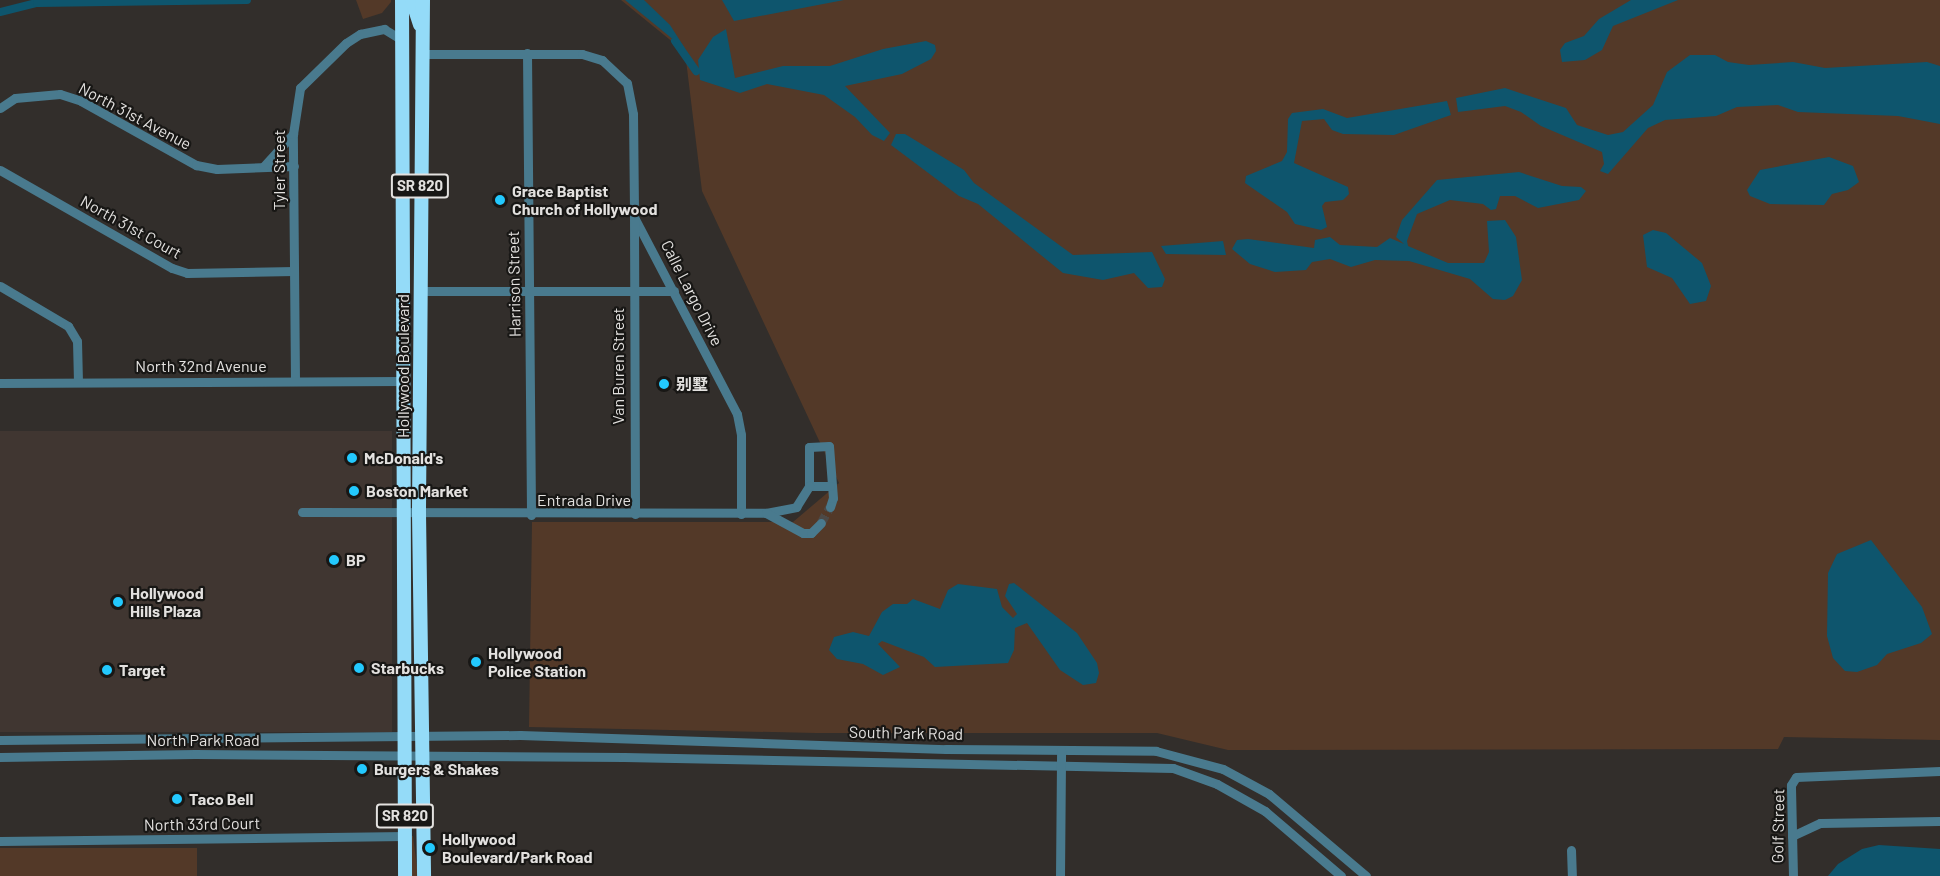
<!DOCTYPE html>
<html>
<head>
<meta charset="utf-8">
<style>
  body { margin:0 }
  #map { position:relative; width:1940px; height:876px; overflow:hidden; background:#322e2b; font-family:Barlow,"Noto Sans SC",sans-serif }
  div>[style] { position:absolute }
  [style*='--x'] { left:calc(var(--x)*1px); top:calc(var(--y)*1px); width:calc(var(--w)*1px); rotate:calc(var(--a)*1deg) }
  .built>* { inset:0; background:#403631; transform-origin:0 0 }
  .green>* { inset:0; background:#533928; transform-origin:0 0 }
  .water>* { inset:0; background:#0e556d }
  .canal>* { height:8px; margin:-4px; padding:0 4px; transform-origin:4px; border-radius:4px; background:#0e556d }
  .minor-tunnel>* { height:9px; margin-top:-4.5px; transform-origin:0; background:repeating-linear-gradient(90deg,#4d4946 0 9px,transparent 0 13.5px) }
  .minor>* { height:9px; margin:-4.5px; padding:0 4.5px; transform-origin:4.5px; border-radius:4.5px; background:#497a8e }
  .highway>* { height:14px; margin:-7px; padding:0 7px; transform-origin:7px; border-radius:7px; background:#94dbf8 }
  .dots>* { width:16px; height:16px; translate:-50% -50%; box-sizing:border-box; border:3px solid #181715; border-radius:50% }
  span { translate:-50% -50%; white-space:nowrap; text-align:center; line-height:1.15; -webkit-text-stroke:4.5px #181715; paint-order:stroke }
  .shield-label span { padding:2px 4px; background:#181715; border:2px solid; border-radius:4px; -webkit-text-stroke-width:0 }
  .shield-label { font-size:15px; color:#e3e1df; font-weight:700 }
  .street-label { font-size:16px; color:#e3e1df }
  .poi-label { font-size:16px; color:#e3e1df; font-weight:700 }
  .left { translate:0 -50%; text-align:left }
</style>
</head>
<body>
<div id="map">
  <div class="built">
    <div style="left:392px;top:431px;width:301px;height:392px;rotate:90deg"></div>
  </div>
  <div class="green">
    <div style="clip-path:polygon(356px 0,391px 0,391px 2px,382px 13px,363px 19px)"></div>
    <div style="clip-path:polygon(621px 0,1940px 0,1940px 740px,1784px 737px,1778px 749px,1228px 750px,1157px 733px,816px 733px,529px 727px,532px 522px,793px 522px,839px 483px,702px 191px,685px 52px)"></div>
    <div style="clip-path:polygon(412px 836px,413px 836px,418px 876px,412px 876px)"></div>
    <div style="left:0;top:848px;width:197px;height:28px"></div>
  </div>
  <div class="water">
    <div style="clip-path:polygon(625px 0,644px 0,670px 25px,686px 50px)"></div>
    <div style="clip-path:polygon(722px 0,844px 0,734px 21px)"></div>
    <div style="clip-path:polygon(1631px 0,1678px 0,1613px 26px,1602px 50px,1585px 60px,1562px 62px,1560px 50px,1565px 43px,1584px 36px,1599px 19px)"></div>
    <div style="clip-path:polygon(726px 29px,735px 78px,783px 66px,830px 66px,883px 49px,926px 41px,935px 45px,936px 51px,931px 59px,902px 74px,845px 86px,890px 133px,884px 141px,872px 135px,855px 117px,824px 95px,767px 84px,740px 93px,700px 80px,698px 60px,713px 37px)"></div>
    <div style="clip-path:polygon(1690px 55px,1715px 55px,1728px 62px,1749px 65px,1793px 62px,1825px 68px,1927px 62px,1940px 66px,1940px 124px,1898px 116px,1798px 112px,1778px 105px,1737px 107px,1716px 116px,1665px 120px,1648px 128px,1608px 174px,1600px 171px,1604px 164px,1602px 152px,1541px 126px,1521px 112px,1505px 106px,1458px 112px,1456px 98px,1505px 88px,1566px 108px,1577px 125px,1608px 135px,1623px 132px,1653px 105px,1667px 72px)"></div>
    <div style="clip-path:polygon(1447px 101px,1451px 115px,1394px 135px,1343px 134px,1332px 130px,1324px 119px,1302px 121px,1294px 163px,1348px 187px,1349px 194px,1343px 200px,1325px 202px,1322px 206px,1327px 227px,1321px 230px,1295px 224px,1287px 212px,1245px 183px,1246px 176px,1282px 161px,1287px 152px,1288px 119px,1292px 113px,1323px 109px,1347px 118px)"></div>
    <div style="clip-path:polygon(896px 134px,905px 134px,964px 170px,974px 183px,1073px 255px,1152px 252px,1165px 279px,1162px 287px,1148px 288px,1134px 273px,1103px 280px,1063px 273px,978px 204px,959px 196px,891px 145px)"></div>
    <div style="clip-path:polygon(1829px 157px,1853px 166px,1859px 182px,1848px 190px,1832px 194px,1824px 205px,1770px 204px,1750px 196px,1747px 190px,1760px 170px)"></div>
    <div style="clip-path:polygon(1519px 172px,1562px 186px,1581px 187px,1586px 191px,1579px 200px,1538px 208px,1515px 196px,1500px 196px,1496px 209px,1491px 210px,1483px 204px,1450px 200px,1417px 214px,1407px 241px,1408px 246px,1448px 263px,1484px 263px,1489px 252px,1487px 221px,1505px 220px,1516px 237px,1522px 280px,1513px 296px,1505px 300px,1493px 299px,1470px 279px,1409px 261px,1375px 260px,1351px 267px,1330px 259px,1312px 262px,1306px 270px,1275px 272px,1250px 264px,1232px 249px,1237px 240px,1248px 239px,1314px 248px,1315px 240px,1330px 237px,1340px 245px,1377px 247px,1390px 238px,1404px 244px,1396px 237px,1402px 220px,1437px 180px)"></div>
    <div style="clip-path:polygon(1653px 230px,1666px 233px,1702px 263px,1711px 286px,1706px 301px,1690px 304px,1672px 278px,1647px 267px,1643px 235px)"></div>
    <div style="clip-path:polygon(1223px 241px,1226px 255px,1166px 254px,1161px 246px)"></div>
    <div style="clip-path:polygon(1871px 540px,1922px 607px,1932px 634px,1921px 643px,1887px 654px,1877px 665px,1857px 672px,1845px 671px,1833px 658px,1827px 636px,1828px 573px,1837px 554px)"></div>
    <div style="clip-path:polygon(1014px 583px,1077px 633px,1097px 663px,1099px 673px,1096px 683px,1083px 685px,1060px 670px,1027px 623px,1015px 628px,1014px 650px,1008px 663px,935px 667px,924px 657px,882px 641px,878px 644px,900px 667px,883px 675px,863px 664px,837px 659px,829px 650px,834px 637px,853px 632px,869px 636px,882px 612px,893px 604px,907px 604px,913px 599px,940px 609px,948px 590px,958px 584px,997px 589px,1002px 607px,1013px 618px,1017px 614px,1005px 596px,1009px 584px)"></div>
    <div style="clip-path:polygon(1879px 845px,1940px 849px,1940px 876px,1828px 876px,1838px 864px,1862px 849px)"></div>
  </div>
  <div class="canal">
    <div style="--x:0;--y:12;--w:38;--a:-14"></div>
    <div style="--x:37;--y:3;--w:210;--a:-0.8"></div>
    <div style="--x:675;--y:41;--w:37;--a:55"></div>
  </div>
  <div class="minor-tunnel">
    <div style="--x:821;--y:523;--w:18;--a:-61"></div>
  </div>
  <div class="minor">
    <div style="--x:527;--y:53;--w:462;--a:89.5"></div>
    <div style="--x:422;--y:54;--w:160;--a:0"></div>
    <div style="--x:582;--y:54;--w:21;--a:17"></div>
    <div style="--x:602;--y:60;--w:34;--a:43"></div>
    <div style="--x:627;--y:83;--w:32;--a:79"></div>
    <div style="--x:633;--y:114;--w:103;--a:89.4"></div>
    <div style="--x:634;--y:217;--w:222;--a:62.4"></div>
    <div style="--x:737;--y:414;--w:21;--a:79"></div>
    <div style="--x:741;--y:435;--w:79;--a:90"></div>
    <div style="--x:0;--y:108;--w:18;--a:-34"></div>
    <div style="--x:15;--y:98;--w:45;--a:-5.1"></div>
    <div style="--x:60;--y:94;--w:22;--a:18"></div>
    <div style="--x:81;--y:101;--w:132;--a:29.1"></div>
    <div style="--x:196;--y:165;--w:21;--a:11"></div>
    <div style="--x:217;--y:169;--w:77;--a:-2.2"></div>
    <div style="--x:263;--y:167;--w:45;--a:-47.7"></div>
    <div style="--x:0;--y:170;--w:198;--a:29.7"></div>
    <div style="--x:172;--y:268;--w:16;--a:18"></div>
    <div style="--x:187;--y:273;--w:107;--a:-1.1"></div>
    <div style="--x:634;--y:217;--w:297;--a:89.8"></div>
    <div style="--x:0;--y:286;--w:79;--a:30.5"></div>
    <div style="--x:68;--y:326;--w:17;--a:59"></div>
    <div style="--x:77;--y:341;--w:41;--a:88.6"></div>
    <div style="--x:419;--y:291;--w:255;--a:0"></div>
    <div style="--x:295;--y:381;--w:247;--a:-90.5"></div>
    <div style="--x:293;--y:134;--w:47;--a:-81.3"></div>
    <div style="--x:300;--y:88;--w:64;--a:-44.4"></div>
    <div style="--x:346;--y:43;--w:17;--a:-33"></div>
    <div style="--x:360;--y:34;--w:25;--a:-12"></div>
    <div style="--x:384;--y:29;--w:21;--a:31"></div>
    <div style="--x:0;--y:383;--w:402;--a:-0.3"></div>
    <div style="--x:830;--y:507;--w:9;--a:-72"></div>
    <div style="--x:833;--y:498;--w:52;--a:-94.4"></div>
    <div style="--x:829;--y:446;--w:20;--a:177"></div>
    <div style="--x:809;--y:447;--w:39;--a:90"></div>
    <div style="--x:809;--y:486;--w:21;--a:0"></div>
    <div style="--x:302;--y:512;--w:464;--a:0.1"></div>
    <div style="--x:766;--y:513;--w:31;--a:-11"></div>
    <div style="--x:796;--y:507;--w:25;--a:-58"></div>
    <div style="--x:766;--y:513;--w:42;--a:28.4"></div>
    <div style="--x:803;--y:533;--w:8;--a:0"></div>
    <div style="--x:811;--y:533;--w:14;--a:-45"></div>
    <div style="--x:0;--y:740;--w:520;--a:-0.55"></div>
    <div style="--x:520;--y:735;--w:426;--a:1.9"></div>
    <div style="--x:946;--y:749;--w:210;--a:0.5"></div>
    <div style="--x:1156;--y:751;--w:69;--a:15"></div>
    <div style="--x:1223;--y:769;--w:52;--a:28.5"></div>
    <div style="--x:1269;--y:794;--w:127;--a:40.2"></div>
    <div style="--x:0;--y:757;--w:195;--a:-0.9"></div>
    <div style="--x:195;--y:754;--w:429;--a:0.4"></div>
    <div style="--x:624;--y:757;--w:549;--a:1.15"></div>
    <div style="--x:1173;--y:768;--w:47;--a:20"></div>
    <div style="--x:1217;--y:784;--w:55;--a:29.4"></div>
    <div style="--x:1265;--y:811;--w:100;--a:40.5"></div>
    <div style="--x:1792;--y:836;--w:31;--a:-25"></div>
    <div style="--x:1820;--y:823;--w:120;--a:-1"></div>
    <div style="--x:0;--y:841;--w:405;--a:-0.7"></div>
    <div style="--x:1571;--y:850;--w:26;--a:88"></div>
    <div style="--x:1060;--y:876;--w:126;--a:-89.5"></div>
    <div style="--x:1793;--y:876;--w:91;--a:-91.3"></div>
    <div style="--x:1791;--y:785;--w:9;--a:-58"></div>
    <div style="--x:1796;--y:777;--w:144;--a:-2.4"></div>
  </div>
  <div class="highway">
    <div style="--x:402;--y:0;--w:876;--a:89.8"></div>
    <div style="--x:412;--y:0;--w:26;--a:72"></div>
    <div style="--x:423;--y:0;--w:513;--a:90.45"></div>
    <div style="--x:419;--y:513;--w:363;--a:89.2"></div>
  </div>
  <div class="dots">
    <div style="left:500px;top:200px;background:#23c9fe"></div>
    <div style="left:664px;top:384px;background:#23c9fe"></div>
    <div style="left:352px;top:458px;background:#23c9fe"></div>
    <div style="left:354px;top:491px;background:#23c9fe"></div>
    <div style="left:334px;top:560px;background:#23c9fe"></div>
    <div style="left:118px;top:602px;background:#23c9fe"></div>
    <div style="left:476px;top:662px;background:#23c9fe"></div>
    <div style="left:359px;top:668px;background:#23c9fe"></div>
    <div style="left:107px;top:670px;background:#23c9fe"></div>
    <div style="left:362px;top:769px;background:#23c9fe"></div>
    <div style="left:177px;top:799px;background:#23c9fe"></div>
    <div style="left:430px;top:848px;background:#23c9fe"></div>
  </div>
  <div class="shield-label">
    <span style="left:420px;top:186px">SR 820</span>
    <span style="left:405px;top:816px">SR 820</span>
  </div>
  <div class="street-label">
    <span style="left:135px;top:116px;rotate:28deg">North 31st Avenue</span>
    <span style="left:279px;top:170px;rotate:-90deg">Tyler Street</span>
    <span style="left:131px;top:227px;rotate:29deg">North 31st Court</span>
    <span style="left:514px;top:284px;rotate:-91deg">Harrison Street</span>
    <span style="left:692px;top:293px;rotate:63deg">Calle Largo Drive</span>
    <span style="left:201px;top:366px">North 32nd Avenue</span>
    <span style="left:403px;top:366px;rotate:-90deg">Hollywood Boulevard</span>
    <span style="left:618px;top:366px;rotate:-90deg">Van Buren Street</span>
    <span style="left:584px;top:500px">Entrada Drive</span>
    <span style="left:906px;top:733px;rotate:1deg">South Park Road</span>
    <span style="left:203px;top:740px">North Park Road</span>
    <span style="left:202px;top:824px;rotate:-1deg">North 33rd Court</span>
    <span style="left:1778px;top:826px;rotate:-89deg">Golf Street</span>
  </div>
  <div class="poi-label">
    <span class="left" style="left:512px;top:200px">Grace Baptist<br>Church of Hollywood</span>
    <span class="left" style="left:676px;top:384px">别墅</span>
    <span class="left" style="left:364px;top:458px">McDonald's</span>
    <span class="left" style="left:366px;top:491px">Boston Market</span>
    <span class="left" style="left:346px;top:560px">BP</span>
    <span class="left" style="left:130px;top:602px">Hollywood<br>Hills Plaza</span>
    <span class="left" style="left:488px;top:662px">Hollywood<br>Police Station</span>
    <span class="left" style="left:371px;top:668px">Starbucks</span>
    <span class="left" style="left:119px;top:670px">Target</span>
    <span class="left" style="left:374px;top:769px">Burgers &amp; Shakes</span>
    <span class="left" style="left:189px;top:799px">Taco Bell</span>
    <span class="left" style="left:442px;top:848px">Hollywood<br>Boulevard/Park Road</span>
  </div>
</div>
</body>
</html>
